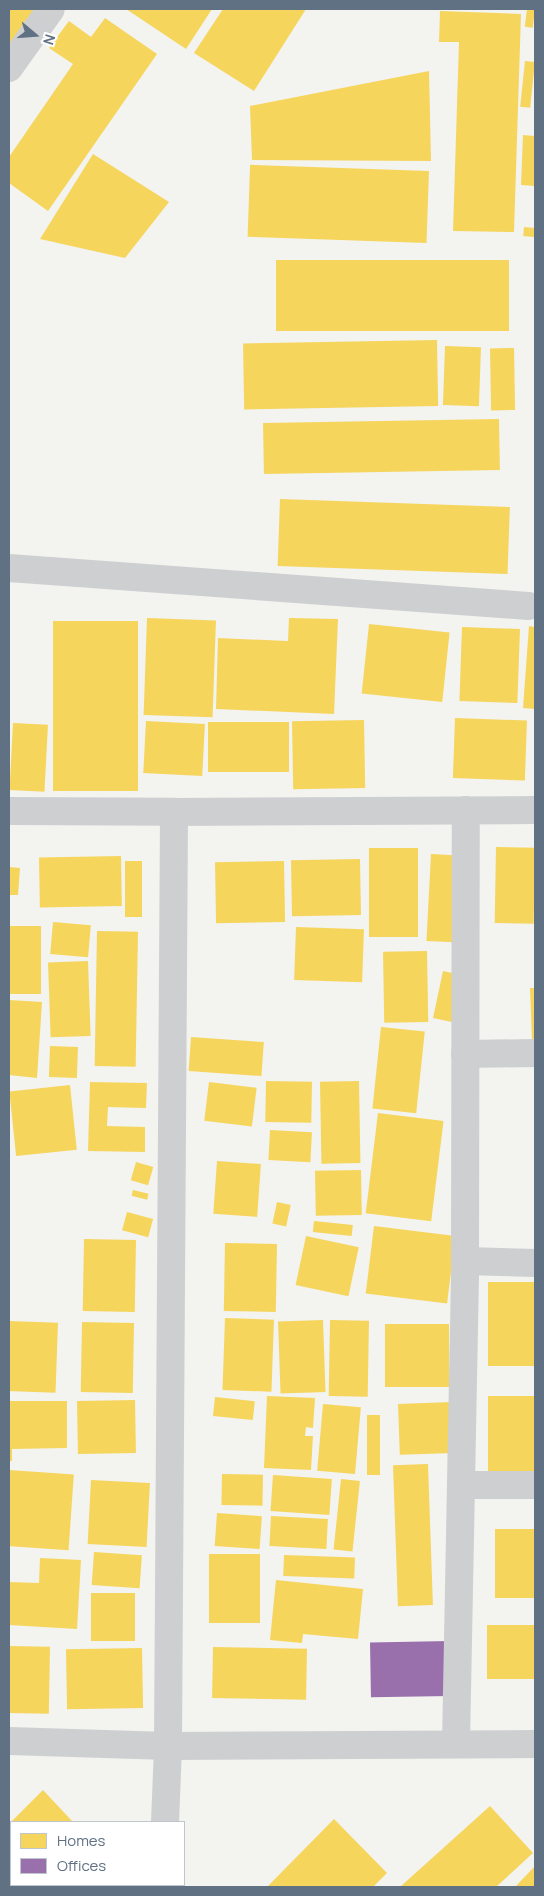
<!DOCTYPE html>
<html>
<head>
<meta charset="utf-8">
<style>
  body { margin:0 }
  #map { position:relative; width:544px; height:1896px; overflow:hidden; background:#f3f3f0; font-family:Manrope,sans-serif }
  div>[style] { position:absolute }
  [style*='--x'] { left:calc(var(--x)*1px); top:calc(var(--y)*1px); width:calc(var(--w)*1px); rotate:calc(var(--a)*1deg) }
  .homes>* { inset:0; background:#f6d55c; transform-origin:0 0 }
  .offices>* { inset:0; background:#9970ab; transform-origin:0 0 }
  .minor>* { height:28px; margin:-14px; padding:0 14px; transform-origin:14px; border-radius:14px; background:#cecfd0 }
  .tertiary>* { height:28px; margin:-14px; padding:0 14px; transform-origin:14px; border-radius:14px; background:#cecfd0 }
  span { translate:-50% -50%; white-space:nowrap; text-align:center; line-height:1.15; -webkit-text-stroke:5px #fff; paint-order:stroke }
  .frame { position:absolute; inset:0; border:10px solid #607183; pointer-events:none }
  .legend { position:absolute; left:10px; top:1821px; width:175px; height:65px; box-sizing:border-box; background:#fff; border:1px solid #bfc6cd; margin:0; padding:6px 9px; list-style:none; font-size:15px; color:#607183 }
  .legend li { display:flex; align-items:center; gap:10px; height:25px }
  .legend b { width:25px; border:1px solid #bfc6cd }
  .north { position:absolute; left:10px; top:10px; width:50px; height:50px; -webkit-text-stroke:4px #fff; paint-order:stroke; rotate:108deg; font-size:14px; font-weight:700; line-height:20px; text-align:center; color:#607183 }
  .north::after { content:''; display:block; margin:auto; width:18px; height:22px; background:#607183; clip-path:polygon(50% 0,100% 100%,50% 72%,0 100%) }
</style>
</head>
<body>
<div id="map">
  <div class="homes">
    <div style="clip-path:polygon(9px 9px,38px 9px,12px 46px,9px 44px)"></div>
    <div style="clip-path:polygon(126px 9px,212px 9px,186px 49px)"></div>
    <div style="clip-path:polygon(223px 9px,306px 9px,254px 91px,194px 53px)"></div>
    <div style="left:527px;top:9px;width:8px;height:18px;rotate:7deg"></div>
    <div style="clip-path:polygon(440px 11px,521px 14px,514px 232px,453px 231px,459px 42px,439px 42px)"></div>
    <div style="clip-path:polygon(105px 18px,157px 54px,48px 211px,9px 183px,9px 157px,73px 64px,49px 48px,69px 21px,91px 37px)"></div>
    <div style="left:525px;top:61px;width:10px;height:46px;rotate:6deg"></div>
    <div style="clip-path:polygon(429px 71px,431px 161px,252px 160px,250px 106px)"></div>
    <div style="clip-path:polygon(523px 135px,535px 136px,535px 186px,521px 185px)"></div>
    <div style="clip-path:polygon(93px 154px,169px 202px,125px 258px,40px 239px)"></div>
    <div style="left:429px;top:171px;width:72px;height:179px;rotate:92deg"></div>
    <div style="left:524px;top:227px;width:11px;height:9px;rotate:5deg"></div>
    <div style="left:276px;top:260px;width:233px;height:71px"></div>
    <div style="left:437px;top:340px;width:66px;height:194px;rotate:89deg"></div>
    <div style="left:445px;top:346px;width:36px;height:59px;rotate:2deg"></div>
    <div style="left:514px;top:348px;width:62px;height:24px;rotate:89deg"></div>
    <div style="left:499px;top:419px;width:51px;height:236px;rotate:89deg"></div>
    <div style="left:280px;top:499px;width:230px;height:67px;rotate:2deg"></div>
    <div style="left:147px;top:618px;width:69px;height:97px;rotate:2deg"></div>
    <div style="clip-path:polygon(289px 618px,338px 619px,334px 714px,216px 709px,218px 638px,288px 641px)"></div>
    <div style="left:138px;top:621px;width:170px;height:85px;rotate:90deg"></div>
    <div style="left:369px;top:624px;width:81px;height:70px;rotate:6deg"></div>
    <div style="clip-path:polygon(529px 626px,535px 627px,535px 709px,523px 708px)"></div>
    <div style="left:462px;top:627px;width:58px;height:74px;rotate:2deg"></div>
    <div style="left:455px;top:718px;width:72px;height:60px;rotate:2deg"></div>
    <div style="left:364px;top:720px;width:68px;height:72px;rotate:89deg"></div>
    <div style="left:146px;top:721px;width:59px;height:52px;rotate:3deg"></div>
    <div style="left:208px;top:722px;width:81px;height:50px"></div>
    <div style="left:13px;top:723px;width:35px;height:67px;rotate:3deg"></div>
    <div style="left:496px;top:847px;width:39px;height:76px;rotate:1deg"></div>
    <div style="left:369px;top:848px;width:49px;height:89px"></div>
    <div style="left:431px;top:854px;width:33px;height:87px;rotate:3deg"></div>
    <div style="left:121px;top:856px;width:50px;height:82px;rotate:89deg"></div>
    <div style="left:360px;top:859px;width:56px;height:69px;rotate:89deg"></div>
    <div style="left:125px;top:861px;width:17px;height:56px"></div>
    <div style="left:284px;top:861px;width:61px;height:69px;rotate:89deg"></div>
    <div style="clip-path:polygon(9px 867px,20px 868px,18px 895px,9px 895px)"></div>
    <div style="left:53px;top:922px;width:38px;height:32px;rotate:5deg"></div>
    <div style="left:9px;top:926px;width:32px;height:68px"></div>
    <div style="left:296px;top:927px;width:68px;height:53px;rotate:2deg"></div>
    <div style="left:97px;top:931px;width:41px;height:135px;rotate:1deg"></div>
    <div style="left:427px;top:951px;width:71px;height:44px;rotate:89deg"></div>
    <div style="left:88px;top:961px;width:75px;height:40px;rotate:88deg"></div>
    <div style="left:443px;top:971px;width:19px;height:48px;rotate:12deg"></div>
    <div style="clip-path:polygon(530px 988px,535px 988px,535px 1040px,532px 1040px)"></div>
    <div style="clip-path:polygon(9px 1000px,42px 1002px,37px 1078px,9px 1075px)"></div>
    <div style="left:381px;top:1027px;width:44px;height:82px;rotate:6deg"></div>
    <div style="left:191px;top:1037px;width:73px;height:34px;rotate:4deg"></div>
    <div style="left:50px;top:1046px;width:28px;height:31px;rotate:2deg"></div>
    <div style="left:266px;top:1081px;width:46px;height:41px;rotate:1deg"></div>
    <div style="left:359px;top:1081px;width:82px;height:39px;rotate:89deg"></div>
    <div style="clip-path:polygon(90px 1082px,147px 1083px,146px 1108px,108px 1107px,107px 1126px,145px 1127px,145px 1152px,88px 1151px)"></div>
    <div style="left:209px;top:1082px;width:48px;height:39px;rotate:7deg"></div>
    <div style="left:70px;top:1085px;width:65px;height:61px;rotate:84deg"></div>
    <div style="left:378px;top:1113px;width:66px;height:101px;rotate:7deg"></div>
    <div style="left:270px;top:1130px;width:42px;height:30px;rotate:3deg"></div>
    <div style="left:217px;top:1161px;width:44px;height:53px;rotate:4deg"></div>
    <div style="left:136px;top:1162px;width:18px;height:19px;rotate:16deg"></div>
    <div style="left:361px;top:1170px;width:45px;height:46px;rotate:89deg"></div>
    <div style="left:133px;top:1190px;width:16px;height:6px;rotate:14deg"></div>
    <div style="left:277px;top:1202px;width:14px;height:22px;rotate:12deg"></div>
    <div style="left:127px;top:1212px;width:27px;height:19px;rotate:15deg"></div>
    <div style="left:314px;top:1221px;width:39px;height:11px;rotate:6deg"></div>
    <div style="left:374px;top:1226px;width:82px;height:68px;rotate:7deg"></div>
    <div style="left:306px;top:1236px;width:54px;height:50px;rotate:12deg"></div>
    <div style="left:84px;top:1239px;width:52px;height:72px;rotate:1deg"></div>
    <div style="left:225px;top:1243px;width:52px;height:68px;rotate:1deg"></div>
    <div style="left:535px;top:1282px;width:84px;height:47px;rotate:90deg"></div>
    <div style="left:225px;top:1318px;width:49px;height:72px;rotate:2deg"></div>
    <div style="left:323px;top:1320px;width:72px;height:45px;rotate:88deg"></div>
    <div style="left:330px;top:1320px;width:39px;height:76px;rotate:1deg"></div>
    <div style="left:9px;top:1321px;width:49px;height:70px;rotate:2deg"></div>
    <div style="left:82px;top:1322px;width:52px;height:70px;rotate:1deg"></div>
    <div style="left:385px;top:1324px;width:64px;height:63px"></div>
    <div style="clip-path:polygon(267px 1396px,315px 1398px,313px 1428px,306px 1427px,305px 1436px,313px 1436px,311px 1470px,264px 1468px)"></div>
    <div style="left:535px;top:1396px;width:80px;height:47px;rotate:90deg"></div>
    <div style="left:215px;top:1397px;width:40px;height:19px;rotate:6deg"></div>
    <div style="left:135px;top:1400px;width:53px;height:58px;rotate:89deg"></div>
    <div style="clip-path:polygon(9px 1401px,67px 1401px,67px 1448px,12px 1449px,12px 1461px,9px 1461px)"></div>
    <div style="left:452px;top:1402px;width:51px;height:54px;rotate:88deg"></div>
    <div style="left:323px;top:1404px;width:38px;height:67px;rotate:5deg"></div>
    <div style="left:367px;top:1415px;width:13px;height:60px"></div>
    <div style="left:428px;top:1464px;width:141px;height:35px;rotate:88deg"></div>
    <div style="left:9px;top:1470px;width:65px;height:76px;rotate:4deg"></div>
    <div style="left:222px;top:1474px;width:41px;height:31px;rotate:1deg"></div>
    <div style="left:273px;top:1475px;width:59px;height:36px;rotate:4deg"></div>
    <div style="left:341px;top:1479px;width:19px;height:71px;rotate:6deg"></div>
    <div style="left:91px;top:1480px;width:59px;height:64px;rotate:3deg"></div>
    <div style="left:217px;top:1513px;width:45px;height:33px;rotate:4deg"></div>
    <div style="left:271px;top:1516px;width:57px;height:30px;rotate:3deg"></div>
    <div style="left:535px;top:1529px;width:69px;height:40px;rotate:90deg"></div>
    <div style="left:94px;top:1552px;width:48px;height:33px;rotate:4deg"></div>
    <div style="left:209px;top:1554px;width:51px;height:69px"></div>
    <div style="left:284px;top:1555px;width:71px;height:21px;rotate:2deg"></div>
    <div style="clip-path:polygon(40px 1558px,81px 1560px,77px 1629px,9px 1625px,9px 1582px,39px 1583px)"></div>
    <div style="clip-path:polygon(276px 1580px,363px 1589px,358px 1639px,303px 1634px,302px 1643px,270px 1640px)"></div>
    <div style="left:91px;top:1593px;width:44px;height:48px"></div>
    <div style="left:535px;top:1625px;width:54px;height:48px;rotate:90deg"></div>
    <div style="left:9px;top:1646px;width:41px;height:67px;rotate:1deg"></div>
    <div style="left:213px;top:1647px;width:94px;height:51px;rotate:1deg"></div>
    <div style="left:142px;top:1648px;width:60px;height:76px;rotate:89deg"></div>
    <div style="clip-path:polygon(43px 1790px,73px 1822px,11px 1822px,11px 1867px,9px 1865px,9px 1824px)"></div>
    <div style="clip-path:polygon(490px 1806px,533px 1853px,496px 1887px,400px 1887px)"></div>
    <div style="clip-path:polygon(334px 1819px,387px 1873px,373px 1887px,267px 1887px)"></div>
    <div style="clip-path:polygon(535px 1866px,535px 1887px,515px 1887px)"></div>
    <div style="clip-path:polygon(28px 1885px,58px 1885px,56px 1887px,31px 1887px)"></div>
    <div style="left:76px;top:1885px;width:68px;height:4px"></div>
  </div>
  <div class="offices">
    <div style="left:449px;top:1641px;width:55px;height:79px;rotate:89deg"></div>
  </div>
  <div class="minor">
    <div style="--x:9;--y:68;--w:72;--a:-54.6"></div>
    <div style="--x:9;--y:568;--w:521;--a:4.18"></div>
    <div style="--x:9;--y:811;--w:165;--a:0.3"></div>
    <div style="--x:174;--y:812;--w:361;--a:-0.3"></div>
    <div style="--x:465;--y:1054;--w:70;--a:-0.8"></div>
    <div style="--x:465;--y:1261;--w:70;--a:1.6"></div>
    <div style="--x:461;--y:1485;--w:74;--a:0"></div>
    <div style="--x:456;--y:1744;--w:483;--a:-88.9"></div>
    <div style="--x:465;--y:1261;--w:451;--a:-89.9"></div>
    <div style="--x:165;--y:1822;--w:76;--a:-87.7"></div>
    <div style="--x:168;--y:1746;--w:934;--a:-89.63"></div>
    <div style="--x:162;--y:1887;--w:2;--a:-90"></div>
  </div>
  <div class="tertiary">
    <div style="--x:9;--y:1741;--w:159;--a:1.8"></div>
    <div style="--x:168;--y:1746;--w:367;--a:-0.3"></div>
  </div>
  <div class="frame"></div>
  <ul class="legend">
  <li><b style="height:14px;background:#f6d55c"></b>Homes</li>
  <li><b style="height:14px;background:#9970ab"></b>Offices</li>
  </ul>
  <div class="north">N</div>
</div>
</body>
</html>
